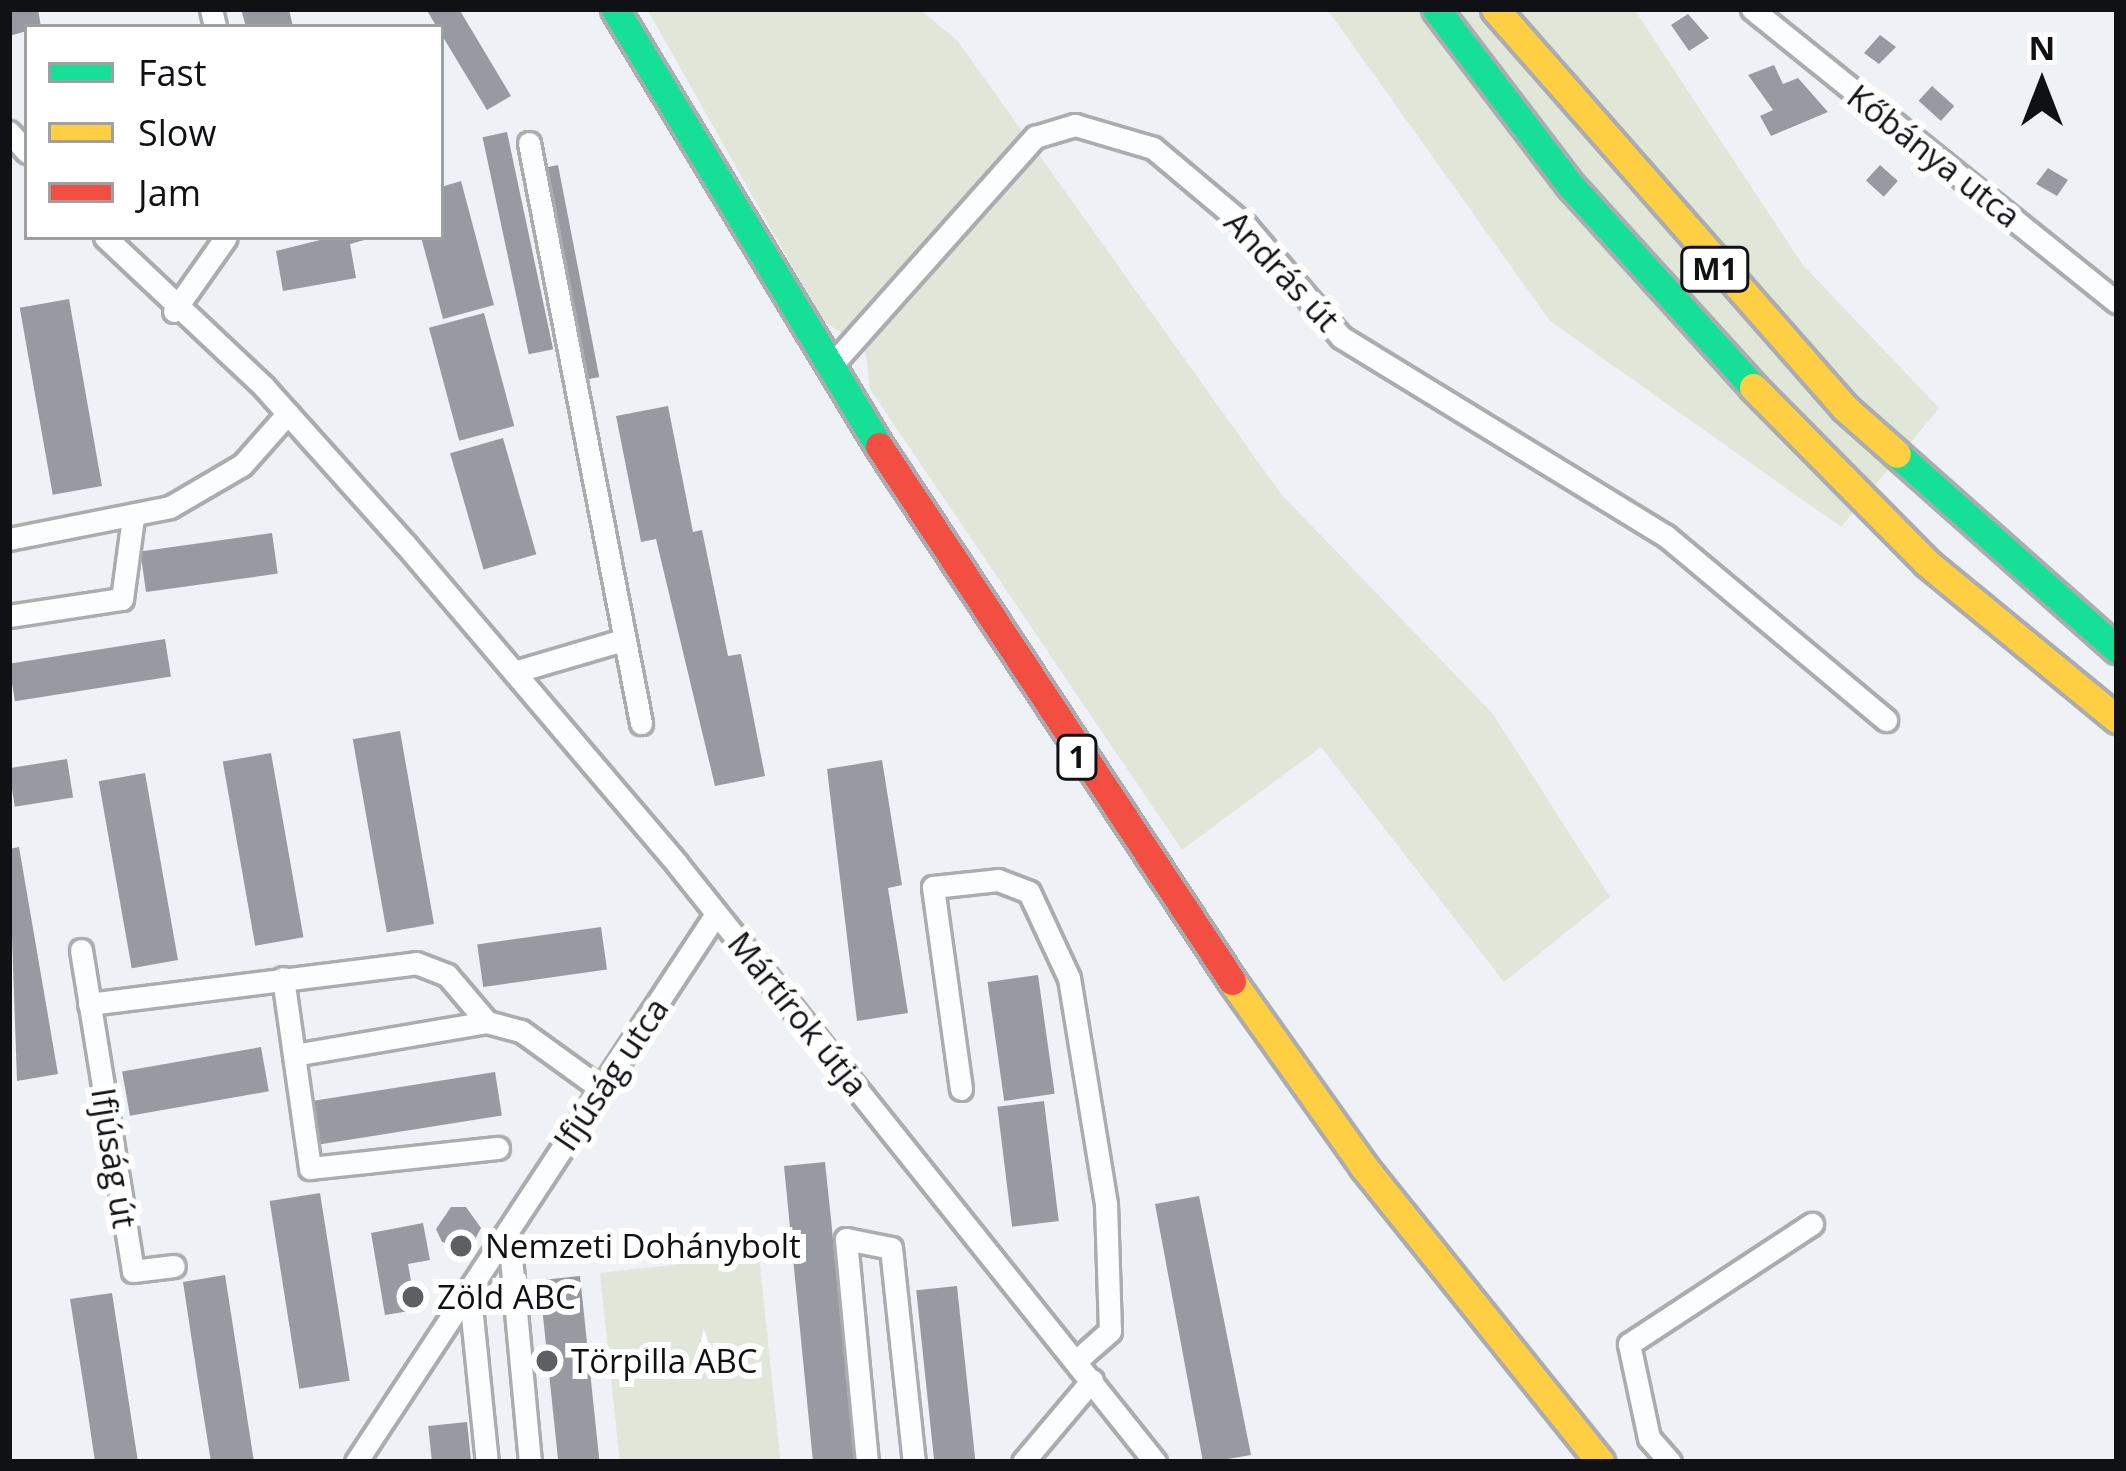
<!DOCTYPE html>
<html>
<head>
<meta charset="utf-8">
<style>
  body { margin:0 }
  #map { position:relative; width:2126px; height:1471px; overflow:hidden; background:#eef1f5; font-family:"Open Sans",sans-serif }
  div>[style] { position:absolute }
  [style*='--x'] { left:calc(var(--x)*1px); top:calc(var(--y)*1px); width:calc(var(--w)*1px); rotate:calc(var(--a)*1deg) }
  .green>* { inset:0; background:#e0e7d8; transform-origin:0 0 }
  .building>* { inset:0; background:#989aa1; transform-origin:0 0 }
  .roads { filter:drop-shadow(3px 0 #aaacaf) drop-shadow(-3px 0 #aaacaf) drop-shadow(0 3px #aaacaf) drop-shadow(0 -3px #aaacaf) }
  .street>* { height:21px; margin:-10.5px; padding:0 10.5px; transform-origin:10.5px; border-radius:10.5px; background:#fcfdfe }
  .fast>* { height:27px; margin:-13.5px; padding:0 13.5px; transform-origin:13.5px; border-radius:13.5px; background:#16e098 }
  .slow>* { height:27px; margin:-13.5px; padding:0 13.5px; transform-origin:13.5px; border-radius:13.5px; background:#ffcf43 }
  .jam>* { height:27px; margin:-13.5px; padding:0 13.5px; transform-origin:13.5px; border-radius:13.5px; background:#f24e42 }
  .dots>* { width:33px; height:33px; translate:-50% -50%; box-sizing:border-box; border:6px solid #fff; border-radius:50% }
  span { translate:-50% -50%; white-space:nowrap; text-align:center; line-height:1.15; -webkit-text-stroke:12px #fff; paint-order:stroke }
  .shield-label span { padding:3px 9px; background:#fff; border:3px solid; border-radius:9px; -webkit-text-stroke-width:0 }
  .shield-label { font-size:30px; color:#0f1114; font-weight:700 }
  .street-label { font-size:33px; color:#0f1114 }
  .poi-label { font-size:33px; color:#0f1114 }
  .left { translate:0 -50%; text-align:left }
  .frame { position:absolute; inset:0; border:12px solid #0f1114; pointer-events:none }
  .legend { position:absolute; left:24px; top:24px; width:420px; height:216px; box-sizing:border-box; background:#fff; border:3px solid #9fa0a1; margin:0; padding:15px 21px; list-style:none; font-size:36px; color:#0f1114 }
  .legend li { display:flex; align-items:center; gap:24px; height:60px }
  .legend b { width:60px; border:3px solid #9fa0a1 }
  .north { position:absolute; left:1982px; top:24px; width:120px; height:120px; -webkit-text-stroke:9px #fff; paint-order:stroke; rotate:0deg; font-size:33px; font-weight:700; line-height:48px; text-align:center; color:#0f1114 }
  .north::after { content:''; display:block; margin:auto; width:42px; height:54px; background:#0f1114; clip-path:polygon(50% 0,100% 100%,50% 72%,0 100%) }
</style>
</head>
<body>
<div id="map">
  <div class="green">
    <div style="clip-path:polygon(647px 9px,919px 9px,957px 40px,1281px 494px,1493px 714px,1610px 897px,1504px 982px,1321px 747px,1182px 850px,870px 389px,865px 348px,823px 321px)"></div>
    <div style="clip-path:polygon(1327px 9px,1634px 9px,1802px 264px,1939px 408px,1841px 527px,1550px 321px)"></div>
    <div style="left:759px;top:1256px;width:207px;height:160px;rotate:84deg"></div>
  </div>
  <div class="building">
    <div style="clip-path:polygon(9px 9px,38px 9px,41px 27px,9px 36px)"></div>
    <div style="clip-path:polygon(241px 9px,289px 9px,293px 27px,246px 27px)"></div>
    <div style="clip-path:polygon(426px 9px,459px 9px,511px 96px,487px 110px)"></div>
    <div style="clip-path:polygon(1688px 14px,1709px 38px,1689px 51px,1671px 25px)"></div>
    <div style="clip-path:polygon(1880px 35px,1896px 47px,1879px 64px,1864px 53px)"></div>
    <div style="clip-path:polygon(1774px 65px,1783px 84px,1798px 78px,1828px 112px,1771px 136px,1760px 116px,1773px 110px,1748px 75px)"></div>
    <div style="left:1932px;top:86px;width:30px;height:20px;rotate:42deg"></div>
    <div style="left:507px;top:132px;width:222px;height:25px;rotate:78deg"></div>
    <div style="left:558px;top:165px;width:216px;height:23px;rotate:79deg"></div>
    <div style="left:1880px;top:165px;width:24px;height:21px;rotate:42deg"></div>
    <div style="clip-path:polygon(2048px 168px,2068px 180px,2057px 196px,2036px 184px)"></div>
    <div style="clip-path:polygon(461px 181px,494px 305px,443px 319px,421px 237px,441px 237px,441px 187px)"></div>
    <div style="clip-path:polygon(332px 237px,375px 237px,350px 244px,356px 278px,283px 291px,276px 251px)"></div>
    <div style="left:69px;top:299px;width:190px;height:50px;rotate:80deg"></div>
    <div style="left:484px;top:313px;width:117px;height:57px;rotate:75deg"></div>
    <div style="clip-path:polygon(668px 406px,693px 532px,702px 530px,728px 656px,741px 654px,765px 776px,715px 786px,656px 539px,641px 542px,616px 416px)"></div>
    <div style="left:503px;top:438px;width:121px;height:55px;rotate:74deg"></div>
    <div style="left:272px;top:533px;width:41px;height:133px;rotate:82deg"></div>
    <div style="left:165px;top:639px;width:38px;height:158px;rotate:81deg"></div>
    <div style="left:400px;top:731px;width:196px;height:48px;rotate:80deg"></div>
    <div style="left:271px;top:753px;width:187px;height:49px;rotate:80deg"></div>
    <div style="left:67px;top:759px;width:39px;height:59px;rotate:81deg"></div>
    <div style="clip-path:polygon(882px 760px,902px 885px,888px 888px,908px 1013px,857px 1021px,827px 769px)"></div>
    <div style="left:145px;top:773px;width:190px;height:47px;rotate:80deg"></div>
    <div style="clip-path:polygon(19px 847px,58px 1074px,17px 1081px,9px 849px)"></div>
    <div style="left:601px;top:927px;width:43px;height:125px;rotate:82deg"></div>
    <div style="left:1038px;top:975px;width:120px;height:51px;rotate:82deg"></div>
    <div style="left:261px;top:1047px;width:45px;height:141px;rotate:80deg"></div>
    <div style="left:495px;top:1072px;width:44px;height:185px;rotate:81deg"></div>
    <div style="left:1044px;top:1101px;width:121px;height:47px;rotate:83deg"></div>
    <div style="clip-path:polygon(825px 1162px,831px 1219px,855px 1462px,813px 1462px,784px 1166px)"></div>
    <div style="left:320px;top:1193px;width:190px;height:51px;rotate:81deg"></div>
    <div style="clip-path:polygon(1199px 1196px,1251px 1455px,1210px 1462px,1203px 1462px,1155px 1204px)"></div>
    <div style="clip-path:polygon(451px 1207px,466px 1207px,481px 1228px,470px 1249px,442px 1242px,436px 1229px)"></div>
    <div style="clip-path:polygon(423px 1223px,430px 1260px,408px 1264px,416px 1310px,385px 1315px,371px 1233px)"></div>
    <div style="clip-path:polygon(225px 1275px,254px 1462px,211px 1462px,198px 1381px,183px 1282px)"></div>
    <div style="left:580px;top:1276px;width:187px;height:41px;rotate:84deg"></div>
    <div style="left:957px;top:1286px;width:177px;height:41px;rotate:84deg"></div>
    <div style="clip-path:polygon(112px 1293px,138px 1462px,95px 1462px,86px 1401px,70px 1299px)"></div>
    <div style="left:467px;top:1422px;width:40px;height:39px;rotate:84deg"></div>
  </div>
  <div class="roads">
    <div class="street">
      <div style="--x:211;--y:9;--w:18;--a:77"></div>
      <div style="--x:1752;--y:9;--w:468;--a:38.8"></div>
      <div style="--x:9;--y:132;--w:27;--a:48"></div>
      <div style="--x:529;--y:143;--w:591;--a:79.07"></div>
      <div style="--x:105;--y:237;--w:219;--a:43.3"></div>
      <div style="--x:264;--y:387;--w:211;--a:48.1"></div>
      <div style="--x:405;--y:544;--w:420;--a:49.6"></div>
      <div style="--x:677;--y:864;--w:766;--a:51.36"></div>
      <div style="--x:174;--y:311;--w:90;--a:-54.9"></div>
      <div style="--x:829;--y:368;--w:310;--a:-48.3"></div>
      <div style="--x:1035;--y:137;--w:42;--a:-16.7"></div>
      <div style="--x:1075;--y:125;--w:81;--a:16.4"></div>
      <div style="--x:1153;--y:148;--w:121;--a:40"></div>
      <div style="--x:1246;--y:226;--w:146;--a:49.4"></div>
      <div style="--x:1341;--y:337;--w:381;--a:31.5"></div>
      <div style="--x:1666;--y:536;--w:287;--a:39.9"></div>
      <div style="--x:9;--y:539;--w:164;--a:-11.2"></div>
      <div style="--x:170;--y:507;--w:83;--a:-30.3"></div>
      <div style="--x:242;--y:465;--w:69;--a:-48.5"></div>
      <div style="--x:9;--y:616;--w:114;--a:-8.6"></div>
      <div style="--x:122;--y:599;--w:82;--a:-82.3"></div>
      <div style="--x:514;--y:672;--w:114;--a:-16.4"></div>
      <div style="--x:81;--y:950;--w:325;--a:80.8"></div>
      <div style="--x:133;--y:1271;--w:41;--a:-7"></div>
      <div style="--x:283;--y:978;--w:192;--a:81.9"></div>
      <div style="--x:310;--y:1168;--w:189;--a:-6.1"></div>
      <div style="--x:89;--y:1004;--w:330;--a:-7.1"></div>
      <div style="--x:416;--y:963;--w:33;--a:21"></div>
      <div style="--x:447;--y:975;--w:62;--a:49.6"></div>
      <div style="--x:294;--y:1055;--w:196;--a:-9.7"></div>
      <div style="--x:487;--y:1022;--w:35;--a:15"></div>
      <div style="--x:521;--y:1031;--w:92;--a:35.8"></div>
      <div style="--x:961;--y:1089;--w:204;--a:-97.9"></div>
      <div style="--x:933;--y:887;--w:65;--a:-6.1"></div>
      <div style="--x:998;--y:880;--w:33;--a:21"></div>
      <div style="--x:1029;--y:892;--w:95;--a:65.1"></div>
      <div style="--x:1069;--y:978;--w:229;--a:80.7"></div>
      <div style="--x:1106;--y:1204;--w:127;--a:88.2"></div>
      <div style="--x:1110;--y:1331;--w:45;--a:138.6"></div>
      <div style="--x:509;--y:1236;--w:227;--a:84.7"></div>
      <div style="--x:470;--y:1296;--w:167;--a:84.2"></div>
      <div style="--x:356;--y:1462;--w:656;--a:-56.7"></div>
      <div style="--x:867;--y:1462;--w:224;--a:-95.4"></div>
      <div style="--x:846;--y:1239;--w:46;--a:11.3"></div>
      <div style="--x:891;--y:1248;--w:215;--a:83.9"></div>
      <div style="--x:1023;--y:1462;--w:107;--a:-49.9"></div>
      <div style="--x:1670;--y:1462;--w:32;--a:-131"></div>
      <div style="--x:1649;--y:1438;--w:96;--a:-102"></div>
      <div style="--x:1629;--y:1344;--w:219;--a:-33.3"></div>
    </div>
    <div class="fast">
      <div style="--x:615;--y:9;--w:511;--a:58.86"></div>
      <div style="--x:1436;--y:9;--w:223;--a:52.7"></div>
      <div style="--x:1571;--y:186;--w:271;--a:47.8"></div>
      <div style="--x:1897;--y:454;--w:294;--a:41.6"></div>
    </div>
    <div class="slow">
      <div style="--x:1495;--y:9;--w:531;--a:48.74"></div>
      <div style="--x:1845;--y:408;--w:69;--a:41.5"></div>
      <div style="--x:1753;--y:387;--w:247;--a:45.3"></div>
      <div style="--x:1927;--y:563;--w:246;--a:39.4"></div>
      <div style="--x:1232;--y:981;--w:228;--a:54.6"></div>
      <div style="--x:1364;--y:1167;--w:378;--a:51.3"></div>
    </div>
    <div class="jam">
      <div style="--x:879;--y:446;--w:641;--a:56.58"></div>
    </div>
  </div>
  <div class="dots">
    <div style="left:461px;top:1246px;background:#5d5f63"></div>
    <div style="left:413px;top:1297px;background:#5d5f63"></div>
    <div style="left:547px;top:1361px;background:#5d5f63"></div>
  </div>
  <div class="shield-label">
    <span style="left:1715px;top:269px">M1</span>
    <span style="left:1077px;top:757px">1</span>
  </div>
  <div class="street-label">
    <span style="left:1934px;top:156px;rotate:38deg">Kőbánya utca</span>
    <span style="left:1282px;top:271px;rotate:47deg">András út</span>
    <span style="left:798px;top:1014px;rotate:51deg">Mártírok útja</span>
    <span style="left:611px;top:1074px;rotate:-56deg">Ifjúság utca</span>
    <span style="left:114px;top:1158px;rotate:81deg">Ifjúság út</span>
  </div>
  <div class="poi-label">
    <span class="left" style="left:485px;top:1246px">Nemzeti Dohánybolt</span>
    <span class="left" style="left:437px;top:1297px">Zöld ABC</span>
    <span class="left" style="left:571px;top:1361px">Törpilla ABC</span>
  </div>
  <div class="frame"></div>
  <ul class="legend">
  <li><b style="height:15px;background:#16e098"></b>Fast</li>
  <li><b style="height:15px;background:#ffcf43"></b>Slow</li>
  <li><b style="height:15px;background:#f24e42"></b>Jam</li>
  </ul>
  <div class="north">N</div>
</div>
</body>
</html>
